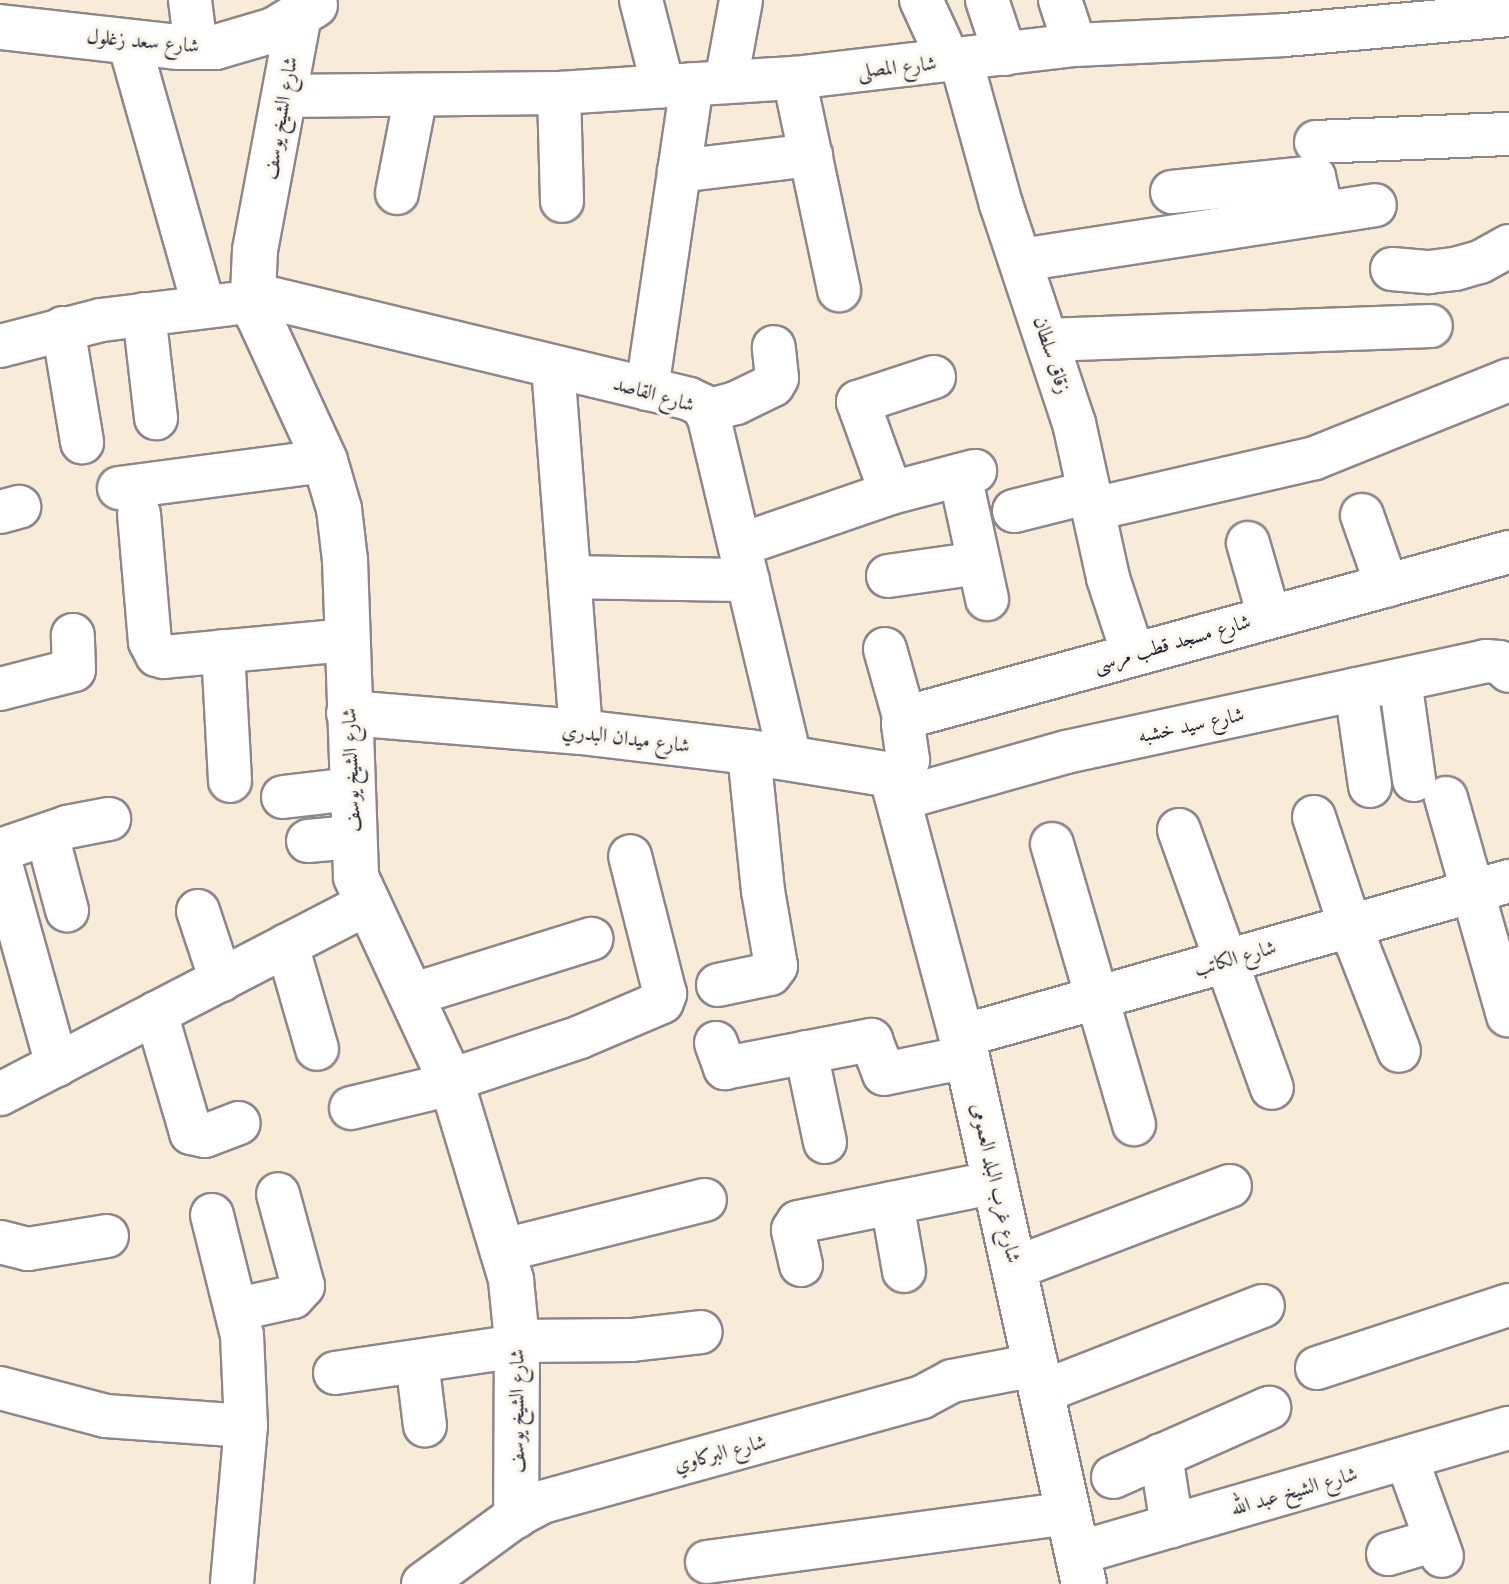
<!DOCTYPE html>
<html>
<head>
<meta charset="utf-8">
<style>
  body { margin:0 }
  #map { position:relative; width:1509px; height:1584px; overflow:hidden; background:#f8ebd8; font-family:"Libre Caslon Text",Amiri,serif }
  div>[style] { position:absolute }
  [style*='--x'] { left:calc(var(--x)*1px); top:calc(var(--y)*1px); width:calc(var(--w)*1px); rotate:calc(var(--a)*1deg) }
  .roads { filter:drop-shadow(2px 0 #8d868a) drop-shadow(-2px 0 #8d868a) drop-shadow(0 2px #8d868a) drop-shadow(0 -2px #8d868a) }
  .minor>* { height:42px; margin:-21px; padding:0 21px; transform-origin:21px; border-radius:21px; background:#fff }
  .tertiary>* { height:44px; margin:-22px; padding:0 22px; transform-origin:22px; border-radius:22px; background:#fff }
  span { translate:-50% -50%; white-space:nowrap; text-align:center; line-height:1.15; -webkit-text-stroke:7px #fbf7ec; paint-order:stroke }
  .street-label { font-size:20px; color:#22223b }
</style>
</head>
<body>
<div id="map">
  <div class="roads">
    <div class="minor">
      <div style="--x:190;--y:0;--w:48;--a:82.9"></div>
      <div style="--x:641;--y:0;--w:89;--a:75.7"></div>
      <div style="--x:921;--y:0;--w:67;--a:65.3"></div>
      <div style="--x:987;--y:0;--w:57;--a:71.6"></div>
      <div style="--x:1060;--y:0;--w:47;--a:71.6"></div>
      <div style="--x:129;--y:42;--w:275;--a:74.2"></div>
      <div style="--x:961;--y:60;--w:149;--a:74.5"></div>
      <div style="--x:1001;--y:204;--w:231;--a:71.6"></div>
      <div style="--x:1074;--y:423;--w:159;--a:77.6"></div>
      <div style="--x:1108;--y:578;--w:80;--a:71.8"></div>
      <div style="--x:794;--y:78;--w:217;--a:78"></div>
      <div style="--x:726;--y:82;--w:83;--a:-79.6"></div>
      <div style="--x:559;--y:93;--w:108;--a:88.4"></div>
      <div style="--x:284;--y:96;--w:275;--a:-0.6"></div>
      <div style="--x:559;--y:93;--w:235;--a:-3.7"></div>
      <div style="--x:794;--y:78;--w:283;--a:-6.7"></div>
      <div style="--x:1075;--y:45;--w:210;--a:-2.7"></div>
      <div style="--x:1285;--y:35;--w:225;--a:-5.1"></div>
      <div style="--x:1316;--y:142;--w:193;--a:-2.4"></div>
      <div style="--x:679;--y:171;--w:133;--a:-6.9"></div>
      <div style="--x:1172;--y:192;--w:143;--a:-6"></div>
      <div style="--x:1314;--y:177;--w:37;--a:77"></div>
      <div style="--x:397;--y:193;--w:100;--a:-79"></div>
      <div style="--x:1021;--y:260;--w:358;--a:-8.8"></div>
      <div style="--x:1392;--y:269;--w:37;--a:5"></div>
      <div style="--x:1429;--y:272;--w:26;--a:-7"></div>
      <div style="--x:1455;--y:269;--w:26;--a:-16"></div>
      <div style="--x:1480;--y:262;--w:33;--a:-29"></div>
      <div style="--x:253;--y:294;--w:448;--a:13.5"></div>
      <div style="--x:689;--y:399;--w:14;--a:25"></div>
      <div style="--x:702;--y:405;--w:15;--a:62"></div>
      <div style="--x:709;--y:418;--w:350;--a:76.6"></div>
      <div style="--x:144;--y:314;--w:105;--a:83.4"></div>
      <div style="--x:63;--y:328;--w:116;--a:80.5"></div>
      <div style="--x:1047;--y:340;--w:384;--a:-2.1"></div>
      <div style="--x:0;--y:346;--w:104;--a:-14.4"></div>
      <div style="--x:101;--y:320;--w:131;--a:-7"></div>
      <div style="--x:553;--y:367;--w:366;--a:85.6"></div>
      <div style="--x:647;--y:389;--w:308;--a:-81.6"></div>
      <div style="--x:706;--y:411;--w:31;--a:-15"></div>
      <div style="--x:736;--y:403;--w:41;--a:-25.9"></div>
      <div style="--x:773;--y:385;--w:8;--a:-60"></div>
      <div style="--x:777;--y:378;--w:31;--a:-96"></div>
      <div style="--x:960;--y:475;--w:127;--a:77.7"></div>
      <div style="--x:119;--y:488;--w:208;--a:-7.5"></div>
      <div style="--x:891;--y:493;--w:97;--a:-109.9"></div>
      <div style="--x:858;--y:402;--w:80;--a:-18.2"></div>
      <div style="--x:1094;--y:509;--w:227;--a:-13"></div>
      <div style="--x:1315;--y:458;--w:209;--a:-21.9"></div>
      <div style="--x:1014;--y:511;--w:78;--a:-14"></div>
      <div style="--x:0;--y:512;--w:20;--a:-15"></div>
      <div style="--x:139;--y:514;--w:128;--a:85.1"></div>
      <div style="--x:150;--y:642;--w:15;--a:62"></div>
      <div style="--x:157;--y:655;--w:7;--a:16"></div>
      <div style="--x:164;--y:657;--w:183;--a:-5.3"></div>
      <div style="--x:1362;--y:515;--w:75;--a:70.6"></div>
      <div style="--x:1248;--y:543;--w:76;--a:74"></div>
      <div style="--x:740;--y:545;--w:160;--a:-19"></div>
      <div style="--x:891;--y:493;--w:87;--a:-14.7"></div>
      <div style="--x:888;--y:576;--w:92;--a:-8.1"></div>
      <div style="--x:570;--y:577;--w:178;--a:1"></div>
      <div style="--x:885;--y:649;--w:74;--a:74.3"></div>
      <div style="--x:223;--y:651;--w:130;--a:86.9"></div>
      <div style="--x:1400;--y:680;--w:101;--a:82"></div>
      <div style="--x:0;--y:689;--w:76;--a:-14.4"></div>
      <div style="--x:74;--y:670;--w:35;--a:-92"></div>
      <div style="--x:1356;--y:689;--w:98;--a:81.8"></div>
      <div style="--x:895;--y:786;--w:29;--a:-63"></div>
      <div style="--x:908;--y:760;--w:36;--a:-98"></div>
      <div style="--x:903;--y:724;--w:8;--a:-60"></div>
      <div style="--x:907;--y:717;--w:624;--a:-15.33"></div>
      <div style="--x:283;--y:797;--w:68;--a:-6.7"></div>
      <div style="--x:1446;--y:798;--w:226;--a:74.1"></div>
      <div style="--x:899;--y:799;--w:173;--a:-15.7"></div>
      <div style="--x:1066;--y:752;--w:430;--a:-12.2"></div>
      <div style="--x:1486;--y:661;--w:13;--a:4"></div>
      <div style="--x:1499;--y:662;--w:13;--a:42"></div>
      <div style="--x:1314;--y:817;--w:115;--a:71.7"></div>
      <div style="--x:1350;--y:926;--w:134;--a:68.6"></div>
      <div style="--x:1179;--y:830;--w:274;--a:70.2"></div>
      <div style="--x:47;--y:835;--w:78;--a:75.1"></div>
      <div style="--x:308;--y:841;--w:44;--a:-5.2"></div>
      <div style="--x:1052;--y:844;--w:292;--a:73.7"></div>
      <div style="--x:0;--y:850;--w:71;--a:-18.9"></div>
      <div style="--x:67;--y:827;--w:43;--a:-10.8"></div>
      <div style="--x:0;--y:861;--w:212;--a:74.4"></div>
      <div style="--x:198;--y:911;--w:73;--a:71.6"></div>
      <div style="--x:287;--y:945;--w:108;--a:73.9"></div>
      <div style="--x:718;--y:985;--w:53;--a:-11.9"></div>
      <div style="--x:770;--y:974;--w:10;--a:-53"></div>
      <div style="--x:776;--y:966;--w:76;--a:-99.8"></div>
      <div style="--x:763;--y:891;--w:140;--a:-95.8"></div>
      <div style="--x:411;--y:995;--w:189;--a:-17.3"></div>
      <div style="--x:156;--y:1013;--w:125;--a:73.7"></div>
      <div style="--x:191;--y:1133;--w:14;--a:12"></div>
      <div style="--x:205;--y:1136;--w:36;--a:-21"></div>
      <div style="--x:962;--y:1036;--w:569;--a:-15.82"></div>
      <div style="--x:716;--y:1043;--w:27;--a:70"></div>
      <div style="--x:725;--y:1068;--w:149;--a:-10.9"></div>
      <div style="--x:871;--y:1040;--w:36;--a:69"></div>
      <div style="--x:884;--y:1074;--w:85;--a:-11.6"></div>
      <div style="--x:806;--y:1052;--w:92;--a:78.1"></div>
      <div style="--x:451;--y:1080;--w:136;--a:-18.4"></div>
      <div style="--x:580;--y:1037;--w:89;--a:-23.1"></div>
      <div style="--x:662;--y:1002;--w:9;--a:-69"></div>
      <div style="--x:665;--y:994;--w:142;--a:-104.2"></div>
      <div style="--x:0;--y:1094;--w:413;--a:-27.4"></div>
      <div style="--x:351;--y:1108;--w:104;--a:-13.4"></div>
      <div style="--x:892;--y:1203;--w:69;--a:80"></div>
      <div style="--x:212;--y:1215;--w:124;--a:76"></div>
      <div style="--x:242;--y:1335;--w:91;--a:87.5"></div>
      <div style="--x:246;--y:1426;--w:159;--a:95.1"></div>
      <div style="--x:0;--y:1242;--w:29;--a:14"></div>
      <div style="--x:28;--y:1249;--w:80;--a:-9.3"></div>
      <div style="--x:504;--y:1250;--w:207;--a:-14"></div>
      <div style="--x:801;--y:1265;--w:36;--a:-103"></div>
      <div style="--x:793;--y:1230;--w:9;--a:-58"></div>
      <div style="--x:798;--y:1222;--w:202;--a:-11.4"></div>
      <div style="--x:1015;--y:1268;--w:230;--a:-20.9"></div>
      <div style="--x:238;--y:1309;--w:56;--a:-12.3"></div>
      <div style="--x:293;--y:1297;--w:15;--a:-48"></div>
      <div style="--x:303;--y:1286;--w:95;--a:-105.2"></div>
      <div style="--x:517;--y:1341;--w:115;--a:-0.5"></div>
      <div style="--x:632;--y:1340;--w:69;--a:-6.6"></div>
      <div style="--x:417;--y:1361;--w:65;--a:83"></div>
      <div style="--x:1317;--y:1368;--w:202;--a:-18.2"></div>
      <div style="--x:335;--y:1373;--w:184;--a:-8.4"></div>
      <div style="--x:0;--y:1388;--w:110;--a:14.8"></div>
      <div style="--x:106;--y:1416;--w:140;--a:4.1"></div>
      <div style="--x:1042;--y:1392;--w:237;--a:-21.3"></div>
      <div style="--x:1161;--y:1455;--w:72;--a:81.2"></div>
      <div style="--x:1407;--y:1460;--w:102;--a:70"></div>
      <div style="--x:1113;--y:1477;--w:171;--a:-23.9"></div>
      <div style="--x:1078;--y:1553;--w:449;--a:-16.2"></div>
      <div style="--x:1388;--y:1554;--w:50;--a:-16.3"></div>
      <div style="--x:707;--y:1562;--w:365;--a:-7.7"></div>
      <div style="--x:423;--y:1584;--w:115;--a:-36.2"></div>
      <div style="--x:516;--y:1516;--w:30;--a:-28"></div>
      <div style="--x:542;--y:1502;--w:394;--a:-15.4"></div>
      <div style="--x:922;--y:1397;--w:34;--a:-28"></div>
      <div style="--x:952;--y:1381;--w:86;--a:-10.8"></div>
    </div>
    <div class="tertiary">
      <div style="--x:299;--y:15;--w:239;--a:100.6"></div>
      <div style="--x:255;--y:250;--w:44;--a:92.6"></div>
      <div style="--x:253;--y:294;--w:22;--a:77"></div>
      <div style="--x:258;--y:315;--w:161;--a:65.3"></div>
      <div style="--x:325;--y:461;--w:50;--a:73.7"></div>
      <div style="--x:339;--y:509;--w:51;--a:83.3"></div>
      <div style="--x:345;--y:560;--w:317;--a:88"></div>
      <div style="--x:356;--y:877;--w:228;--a:65.1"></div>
      <div style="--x:452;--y:1084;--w:205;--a:73.2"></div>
      <div style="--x:511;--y:1280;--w:61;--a:84.4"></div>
      <div style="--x:517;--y:1341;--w:175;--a:90.3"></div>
      <div style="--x:0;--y:27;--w:180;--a:6.4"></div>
      <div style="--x:179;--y:47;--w:37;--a:0"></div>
      <div style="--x:216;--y:47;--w:60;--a:-16.3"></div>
      <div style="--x:274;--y:30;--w:48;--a:-31.4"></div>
      <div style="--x:349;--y:713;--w:233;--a:4.7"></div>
      <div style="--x:581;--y:732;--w:169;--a:6.8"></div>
      <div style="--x:749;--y:752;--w:138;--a:9.2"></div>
      <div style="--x:885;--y:774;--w:11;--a:41"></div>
      <div style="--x:893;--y:781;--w:286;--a:75"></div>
      <div style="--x:967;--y:1057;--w:540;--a:77.48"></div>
    </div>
  </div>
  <div class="street-label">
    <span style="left:143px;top:41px;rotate:5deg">شارع سعد زغلول</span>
    <span style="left:897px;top:67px;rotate:-6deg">شارع المصلى</span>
    <span style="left:280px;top:118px;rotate:-80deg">شارع الشيخ يوسف</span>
    <span style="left:1052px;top:355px;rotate:72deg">زقاق سلطان</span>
    <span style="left:654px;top:394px;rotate:16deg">شارع القاصد</span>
    <span style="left:1172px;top:643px;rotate:-16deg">شارع مسجد قطب مرسى</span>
    <span style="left:1191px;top:725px;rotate:-12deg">شارع سيد خشبه</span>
    <span style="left:626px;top:738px;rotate:7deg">شارع ميدان البدري</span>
    <span style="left:351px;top:770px;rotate:-92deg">شارع الشيخ يوسف</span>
    <span style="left:1235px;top:958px;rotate:-16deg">شارع الكاتب</span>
    <span style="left:996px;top:1183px;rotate:77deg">شارع غرب البلد العمومى</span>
    <span style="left:517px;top:1411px;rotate:-90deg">شارع الشيخ يوسف</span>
    <span style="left:720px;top:1453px;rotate:-15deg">شارع البركاوي</span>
    <span style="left:1294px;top:1491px;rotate:-16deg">شارع الشيخ عبد الله</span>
  </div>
</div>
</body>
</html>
